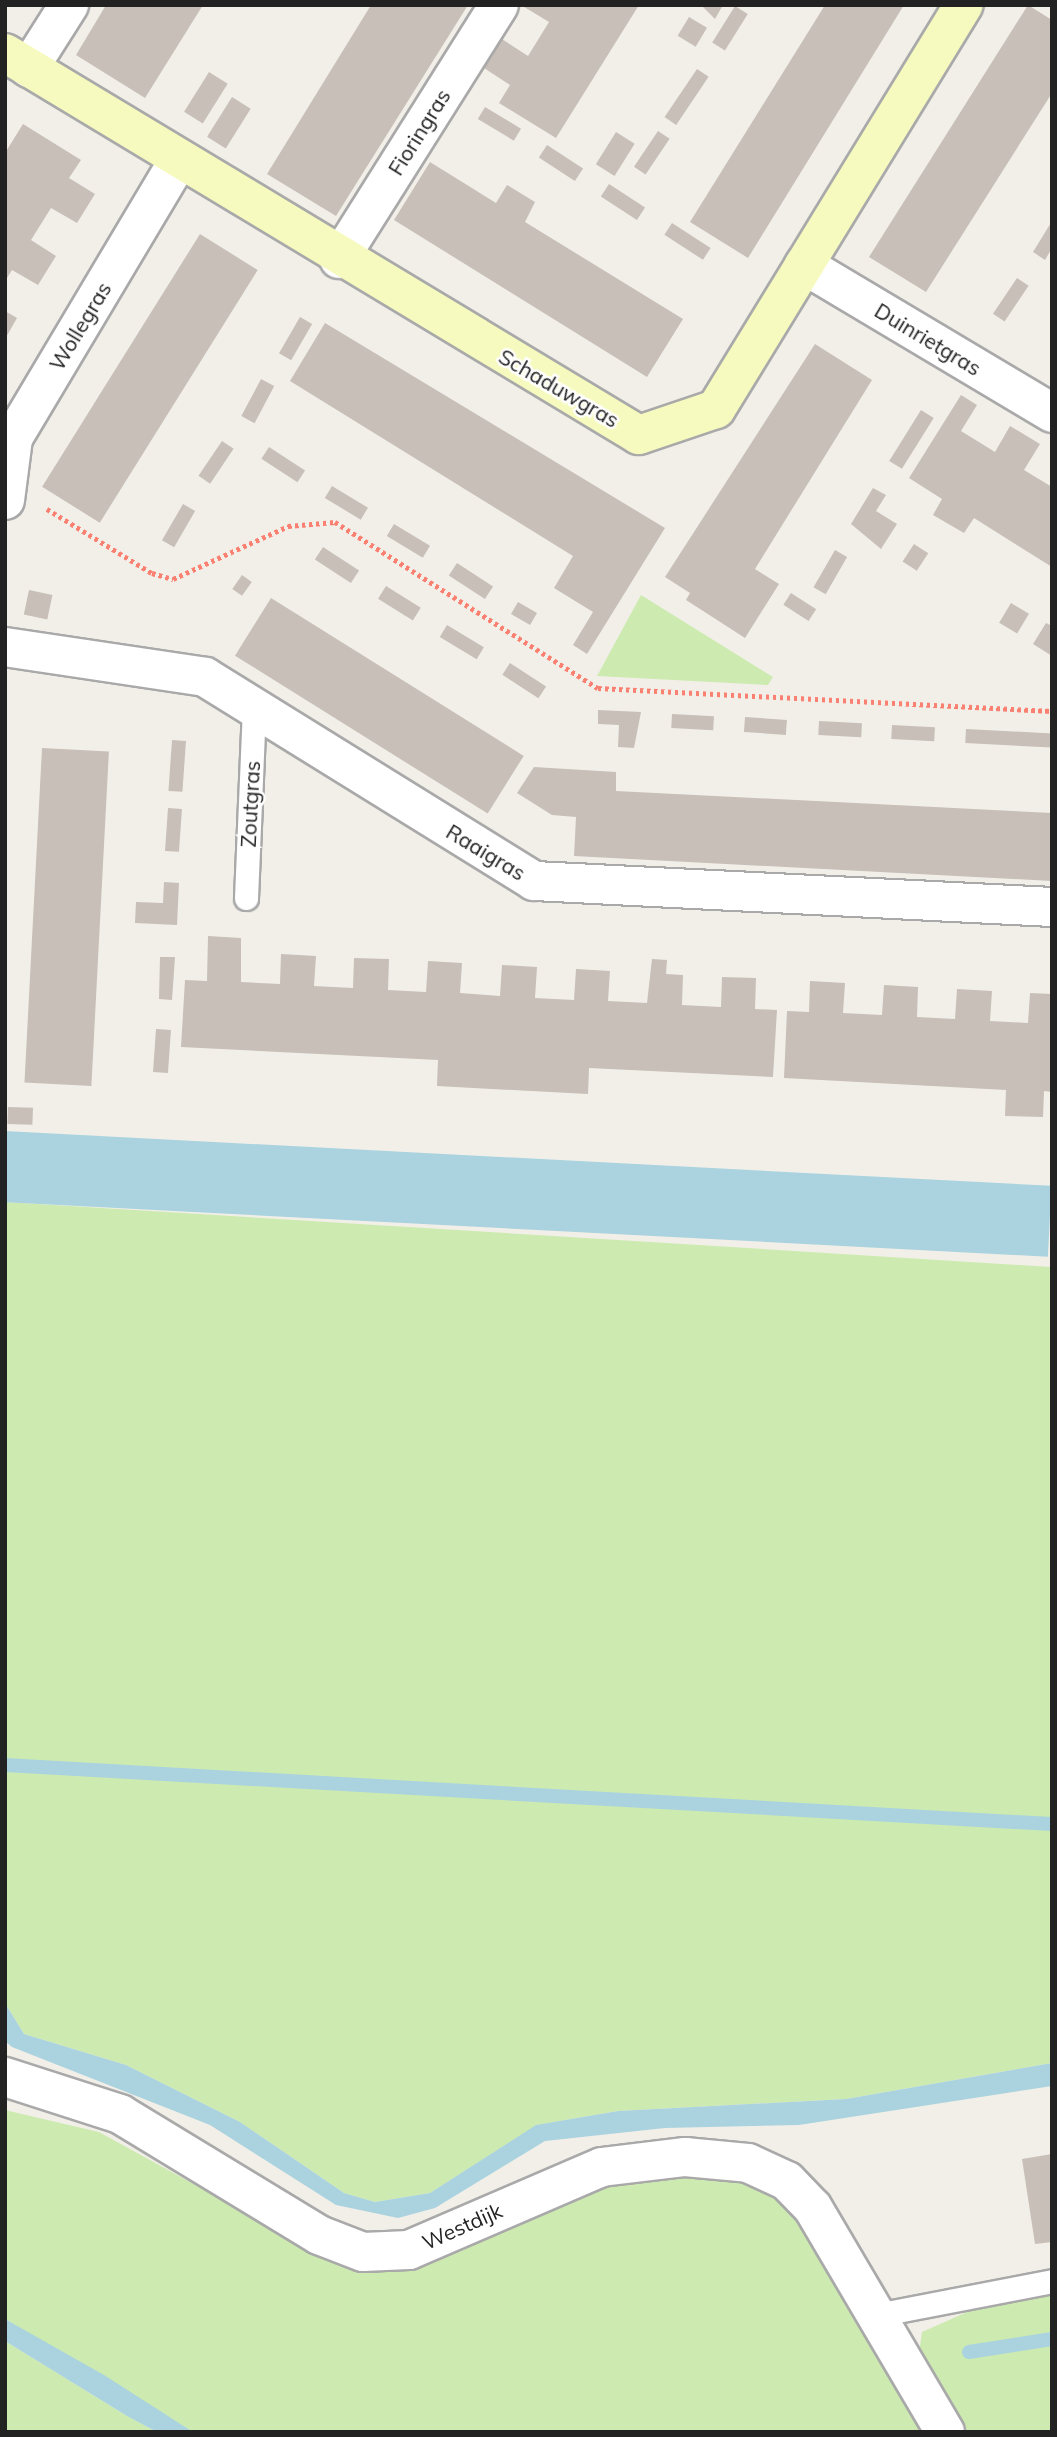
<!DOCTYPE html>
<html>
<head>
<meta charset="utf-8">
<style>
  body { margin:0 }
  #map { position:relative; width:1057px; height:2437px; overflow:hidden; background:#f2efe9; font-family:Mulish,sans-serif }
  div>[style] { position:absolute }
  [style*='--x'] { left:calc(var(--x)*1px); top:calc(var(--y)*1px); width:calc(var(--w)*1px); rotate:calc(var(--a)*1deg) }
  .grass>* { inset:0; background:#cdebb0 }
  .water>* { inset:0; background:#aad3df; transform-origin:0 0 }
  .stream>* { height:14px; margin:-7px; padding:0 7px; transform-origin:7px; border-radius:7px; background:#aad3df }
  .building>* { inset:0; background:#c7bfb8; transform-origin:0 0 }
  .path>* { height:4.5px; margin-top:-2.25px; transform-origin:0; background:repeating-linear-gradient(90deg,#fa8072 0 3.5px,transparent 0 7px) }
  .roads { filter:drop-shadow(2px 0 #a9a9a9) drop-shadow(-2px 0 #a9a9a9) drop-shadow(0 2px #a9a9a9) drop-shadow(0 -2px #a9a9a9) }
  .lane>* { height:23px; margin:-11.5px; padding:0 11.5px; transform-origin:11.5px; border-radius:11.5px; background:#fff }
  .street>* { height:38px; margin:-19px; padding:0 19px; transform-origin:19px; border-radius:19px; background:#fff }
  .secondary>* { height:38px; margin:-19px; padding:0 19px; transform-origin:19px; border-radius:19px; background:#f7fabf }
  span { translate:-50% -50%; white-space:nowrap; text-align:center; line-height:1.15; -webkit-text-stroke:5px #fff; paint-order:stroke }
  .street-label { font-size:21px; color:#222 }
  .frame { position:absolute; inset:0; border:7px solid #222; pointer-events:none }
</style>
</head>
<body>
<div id="map">
  <div class="grass">
    <div style="clip-path:polygon(641px 595px,773px 677px,768px 685px,597px 676px)"></div>
    <div style="clip-path:polygon(5px 1202px,1052px 1267px,1052px 2063px,846px 2099px,618px 2111px,537px 2125px,430px 2193px,375px 2202px,344px 2193px,240px 2122px,126px 2065px,24px 2034px,5px 2003px)"></div>
    <div style="clip-path:polygon(5px 2110px,99px 2132px,332px 2260px,592px 2183px,719px 2170px,789px 2200px,928px 2432px,193px 2432px,5px 2319px)"></div>
    <div style="clip-path:polygon(1052px 2295px,1052px 2432px,966px 2432px,919px 2354px,922px 2332px,976px 2308px)"></div>
    <div style="clip-path:polygon(5px 2341px,127px 2416px,157px 2432px,5px 2432px)"></div>
  </div>
  <div class="water">
    <div style="left:5px;top:1131px;width:1048px;height:71px;rotate:3deg"></div>
    <div style="clip-path:polygon(5px 2003px,24px 2034px,126px 2065px,240px 2122px,344px 2193px,375px 2202px,430px 2193px,536px 2125px,618px 2111px,846px 2099px,1052px 2063px,1052px 2086px,799px 2125px,665px 2128px,545px 2141px,435px 2208px,398px 2218px,336px 2205px,210px 2125px,12px 2047px,5px 2041px)"></div>
    <div style="clip-path:polygon(5px 2319px,104px 2375px,193px 2432px,157px 2432px,127px 2416px,5px 2341px)"></div>
  </div>
  <div class="stream">
    <div style="--x:5;--y:1765;--w:1049;--a:3.23"></div>
    <div style="--x:969;--y:2352;--w:84;--a:-8.9"></div>
  </div>
  <div class="building">
    <div style="clip-path:polygon(106px 5px,203px 5px,145px 98px,76px 55px)"></div>
    <div style="clip-path:polygon(371px 5px,468px 5px,336px 216px,267px 174px)"></div>
    <div style="clip-path:polygon(521px 5px,639px 5px,556px 138px,499px 103px,510px 85px,484px 68px,502px 39px,528px 56px,549px 22px)"></div>
    <div style="clip-path:polygon(701px 5px,723px 5px,715px 19px)"></div>
    <div style="clip-path:polygon(825px 5px,904px 5px,748px 258px,690px 222px)"></div>
    <div style="clip-path:polygon(1028px 5px,1052px 20px,1052px 93px,926px 292px,869px 257px)"></div>
    <div style="left:735px;top:6px;width:15px;height:43px;rotate:32deg"></div>
    <div style="left:689px;top:17px;width:21px;height:22px;rotate:31deg"></div>
    <div style="left:697px;top:69px;width:14px;height:58px;rotate:34deg"></div>
    <div style="left:209px;top:72px;width:22px;height:47px;rotate:32deg"></div>
    <div style="left:232px;top:97px;width:22px;height:47px;rotate:32deg"></div>
    <div style="left:485px;top:107px;width:42px;height:14px;rotate:31deg"></div>
    <div style="clip-path:polygon(23px 124px,81px 160px,69px 178px,95px 194px,77px 223px,51px 208px,31px 240px,56px 256px,38px 285px,12px 270px,5px 281px,5px 153px)"></div>
    <div style="left:658px;top:131px;width:14px;height:43px;rotate:34deg"></div>
    <div style="left:616px;top:132px;width:22px;height:38px;rotate:32deg"></div>
    <div style="left:547px;top:145px;width:43px;height:15px;rotate:33deg"></div>
    <div style="clip-path:polygon(430px 162px,496px 203px,507px 185px,535px 202px,525px 222px,683px 319px,647px 377px,394px 220px)"></div>
    <div style="left:609px;top:184px;width:43px;height:15px;rotate:33deg"></div>
    <div style="clip-path:polygon(1052px 221px,1052px 248px,1045px 260px,1033px 252px)"></div>
    <div style="left:672px;top:223px;width:46px;height:14px;rotate:33deg"></div>
    <div style="left:200px;top:234px;width:68px;height:298px;rotate:32deg"></div>
    <div style="left:1017px;top:278px;width:14px;height:43px;rotate:34deg"></div>
    <div style="clip-path:polygon(5px 311px,17px 318px,5px 339px)"></div>
    <div style="left:300px;top:317px;width:14px;height:42px;rotate:30deg"></div>
    <div style="clip-path:polygon(325px 323px,665px 528px,587px 654px,573px 645px,593px 612px,554px 588px,573px 556px,290px 381px)"></div>
    <div style="clip-path:polygon(815px 344px,872px 380px,755px 569px,779px 584px,745px 638px,686px 600px,690px 593px,665px 577px)"></div>
    <div style="left:261px;top:379px;width:15px;height:42px;rotate:28deg"></div>
    <div style="clip-path:polygon(961px 395px,977px 405px,961px 431px,995px 452px,1010px 426px,1040px 444px,1024px 470px,1052px 487px,1052px 567px,974px 518px,964px 533px,933px 515px,942px 499px,909px 478px)"></div>
    <div style="left:921px;top:410px;width:15px;height:60px;rotate:32deg"></div>
    <div style="left:222px;top:441px;width:14px;height:42px;rotate:34deg"></div>
    <div style="left:269px;top:447px;width:43px;height:14px;rotate:33deg"></div>
    <div style="left:332px;top:486px;width:42px;height:14px;rotate:31deg"></div>
    <div style="clip-path:polygon(873px 488px,886px 495px,876px 511px,897px 524px,881px 549px,851px 524px)"></div>
    <div style="left:183px;top:504px;width:14px;height:42px;rotate:30deg"></div>
    <div style="left:394px;top:524px;width:42px;height:14px;rotate:31deg"></div>
    <div style="left:914px;top:544px;width:17px;height:21px;rotate:33deg"></div>
    <div style="left:323px;top:547px;width:43px;height:15px;rotate:33deg"></div>
    <div style="left:835px;top:550px;width:14px;height:43px;rotate:30deg"></div>
    <div style="left:457px;top:563px;width:43px;height:15px;rotate:33deg"></div>
    <div style="left:242px;top:575px;width:12px;height:17px;rotate:35deg"></div>
    <div style="left:386px;top:586px;width:41px;height:15px;rotate:32deg"></div>
    <div style="left:29px;top:590px;width:24px;height:25px;rotate:12deg"></div>
    <div style="left:791px;top:593px;width:30px;height:14px;rotate:33deg"></div>
    <div style="left:271px;top:598px;width:298px;height:68px;rotate:32deg"></div>
    <div style="left:518px;top:602px;width:22px;height:14px;rotate:30deg"></div>
    <div style="left:1011px;top:603px;width:21px;height:23px;rotate:31deg"></div>
    <div style="clip-path:polygon(1046px 623px,1052px 626px,1052px 656px,1033px 644px)"></div>
    <div style="left:447px;top:625px;width:43px;height:14px;rotate:31deg"></div>
    <div style="left:510px;top:663px;width:43px;height:14px;rotate:33deg"></div>
    <div style="clip-path:polygon(598px 710px,641px 712px,634px 748px,618px 747px,619px 725px,598px 724px)"></div>
    <div style="left:672px;top:714px;width:42px;height:14px;rotate:3deg"></div>
    <div style="left:745px;top:717px;width:42px;height:15px;rotate:4deg"></div>
    <div style="left:819px;top:721px;width:43px;height:14px;rotate:3deg"></div>
    <div style="left:892px;top:725px;width:43px;height:14px;rotate:3deg"></div>
    <div style="left:966px;top:729px;width:86px;height:14px;rotate:3deg"></div>
    <div style="left:172px;top:740px;width:14px;height:51px;rotate:4deg"></div>
    <div style="left:42px;top:748px;width:67px;height:335px;rotate:3deg"></div>
    <div style="clip-path:polygon(534px 767px,616px 772px,616px 791px,1052px 813px,1052px 881px,574px 856px,576px 817px,552px 815px,517px 793px)"></div>
    <div style="left:168px;top:808px;width:14px;height:43px;rotate:4deg"></div>
    <div style="clip-path:polygon(164px 882px,179px 883px,177px 925px,135px 923px,136px 902px,163px 903px)"></div>
    <div style="clip-path:polygon(208px 936px,241px 938px,241px 982px,280px 984px,281px 954px,316px 956px,314px 986px,353px 988px,354px 958px,389px 959px,388px 990px,426px 992px,428px 961px,462px 963px,460px 993px,500px 996px,502px 965px,537px 967px,535px 998px,574px 1000px,576px 969px,610px 971px,608px 1001px,647px 1003px,652px 959px,667px 960px,666px 974px,683px 975px,682px 1005px,721px 1007px,722px 977px,756px 978px,755px 1009px,777px 1010px,773px 1077px,589px 1068px,588px 1094px,550px 1092px,437px 1086px,438px 1060px,181px 1047px,185px 980px,207px 981px)"></div>
    <div style="clip-path:polygon(160px 957px,175px 957px,172px 1000px,159px 999px)"></div>
    <div style="clip-path:polygon(810px 981px,845px 983px,843px 1013px,882px 1015px,884px 985px,918px 987px,917px 1017px,955px 1019px,957px 989px,992px 991px,990px 1021px,1028px 1023px,1030px 993px,1052px 994px,1052px 1092px,1044px 1091px,1043px 1117px,1005px 1116px,1006px 1090px,784px 1078px,787px 1011px,809px 1012px)"></div>
    <div style="left:156px;top:1029px;width:15px;height:43px;rotate:4deg"></div>
    <div style="left:8px;top:1107px;width:25px;height:17px;rotate:2deg"></div>
    <div style="clip-path:polygon(1052px 2154px,1052px 2242px,1035px 2244px,1022px 2159px)"></div>
  </div>
  <div class="path">
    <div style="--x:47;--y:509;--w:123;--a:31.4"></div>
    <div style="--x:152;--y:573;--w:22;--a:16"></div>
    <div style="--x:173;--y:579;--w:127;--a:-24.7"></div>
    <div style="--x:288;--y:526;--w:47;--a:-4.9"></div>
    <div style="--x:335;--y:522;--w:311;--a:32.3"></div>
    <div style="--x:598;--y:688;--w:455;--a:2.9"></div>
  </div>
  <div class="roads">
    <div class="lane">
      <div style="--x:246;--y:898;--w:188;--a:-87.6"></div>
      <div style="--x:876;--y:2315;--w:179;--a:-10.9"></div>
    </div>
    <div class="street">
      <div style="--x:29;--y:68;--w:75;--a:-57.6"></div>
      <div style="--x:339;--y:259;--w:300;--a:-57.8"></div>
      <div style="--x:804;--y:265;--w:289;--a:30.8"></div>
      <div style="--x:5;--y:500;--w:63;--a:-82.6"></div>
      <div style="--x:13;--y:438;--w:324;--a:-59.2"></div>
      <div style="--x:5;--y:647;--w:202;--a:8.5"></div>
      <div style="--x:205;--y:677;--w:387;--a:31.8"></div>
      <div style="--x:534;--y:881;--w:519;--a:2.87"></div>
      <div style="--x:5;--y:2077;--w:121;--a:17.8"></div>
      <div style="--x:120;--y:2114;--w:233;--a:31.3"></div>
      <div style="--x:319;--y:2235;--w:47;--a:21.1"></div>
      <div style="--x:363;--y:2252;--w:46;--a:-2.5"></div>
      <div style="--x:409;--y:2250;--w:210;--a:-23.3"></div>
      <div style="--x:602;--y:2167;--w:84;--a:-6.9"></div>
      <div style="--x:685;--y:2157;--w:63;--a:5.4"></div>
      <div style="--x:748;--y:2163;--w:43;--a:24.8"></div>
      <div style="--x:787;--y:2181;--w:37;--a:46"></div>
      <div style="--x:813;--y:2208;--w:260;--a:59.5"></div>
    </div>
    <div class="secondary">
      <div style="--x:5;--y:53;--w:740;--a:31.07"></div>
      <div style="--x:639;--y:435;--w:81;--a:-18.7"></div>
      <div style="--x:716;--y:409;--w:474;--a:-58.5"></div>
    </div>
  </div>
  <div class="street-label">
    <span style="left:419px;top:132px;rotate:-58deg">Fioringras</span>
    <span style="left:80px;top:326px;rotate:-59deg">Wollegras</span>
    <span style="left:928px;top:339px;rotate:31deg">Duinrietgras</span>
    <span style="left:559px;top:388px;rotate:30deg">Schaduwgras</span>
    <span style="left:250px;top:804px;rotate:-87deg">Zoutgras</span>
    <span style="left:486px;top:852px;rotate:31deg">Raaigras</span>
    <span style="left:462px;top:2226px;rotate:-24deg">Westdijk</span>
  </div>
  <div class="frame"></div>
</div>
</body>
</html>
